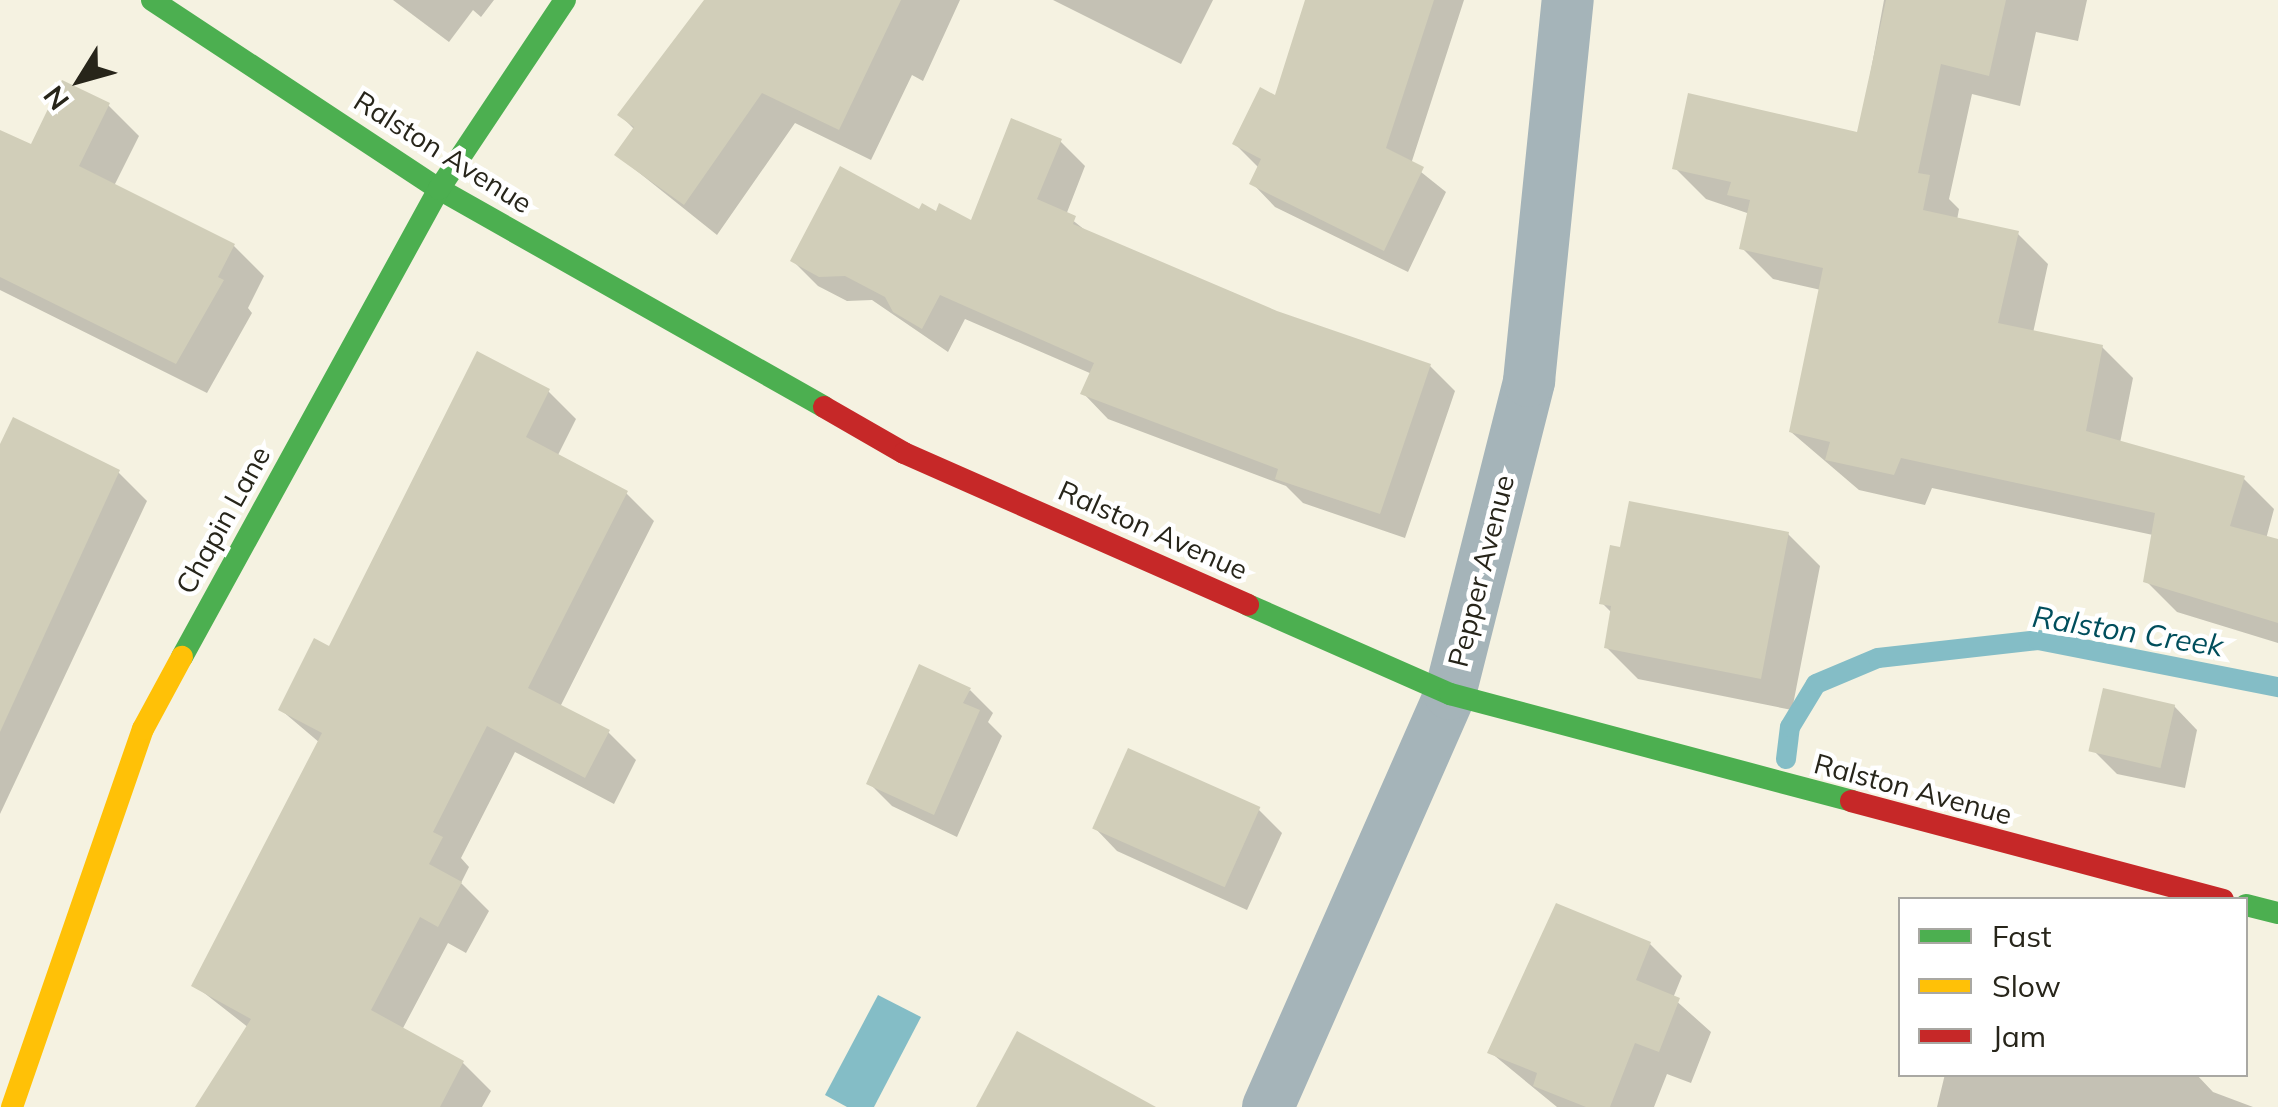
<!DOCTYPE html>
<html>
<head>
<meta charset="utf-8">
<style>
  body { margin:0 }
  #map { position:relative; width:2278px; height:1107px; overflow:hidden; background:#f5f2e1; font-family:Mulish,sans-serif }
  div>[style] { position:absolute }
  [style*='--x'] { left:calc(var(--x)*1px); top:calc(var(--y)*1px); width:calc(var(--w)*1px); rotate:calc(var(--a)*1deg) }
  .water>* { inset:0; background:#84bdc6 }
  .shadow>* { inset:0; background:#0003 }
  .stream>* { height:20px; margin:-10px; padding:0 10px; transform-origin:10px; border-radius:10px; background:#84bdc6 }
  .building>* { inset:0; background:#d1ceb9; transform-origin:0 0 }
  .street>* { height:52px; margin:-26px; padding:0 26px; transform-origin:26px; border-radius:26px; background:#a5b4b9 }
  .fast>* { height:22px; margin:-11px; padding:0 11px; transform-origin:11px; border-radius:11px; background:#4caf50 }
  .slow>* { height:22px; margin:-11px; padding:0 11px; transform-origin:11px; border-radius:11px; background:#ffc107 }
  .jam>* { height:22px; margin:-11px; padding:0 11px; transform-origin:11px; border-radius:11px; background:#c62828 }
  span { translate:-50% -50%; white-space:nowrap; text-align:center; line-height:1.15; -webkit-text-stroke:9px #fff; paint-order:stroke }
  .street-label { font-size:28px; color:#27251a }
  .water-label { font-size:30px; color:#004e5c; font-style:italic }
  .legend { position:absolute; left:1898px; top:897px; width:350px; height:180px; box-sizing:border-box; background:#fff; border:2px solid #a9a8a3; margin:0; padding:12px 18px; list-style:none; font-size:30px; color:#27251a }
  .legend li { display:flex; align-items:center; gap:20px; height:50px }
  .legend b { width:50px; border:2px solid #a9a8a3 }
  .north { position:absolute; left:30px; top:30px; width:100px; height:100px; -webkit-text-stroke:8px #fff; paint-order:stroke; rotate:233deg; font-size:28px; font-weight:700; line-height:40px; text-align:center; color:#27251a }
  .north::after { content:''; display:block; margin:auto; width:35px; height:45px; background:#27251a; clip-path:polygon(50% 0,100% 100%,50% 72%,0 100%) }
</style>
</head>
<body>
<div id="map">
  <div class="water">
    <div style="clip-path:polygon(878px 995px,921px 1017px,874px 1107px,847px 1107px,825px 1095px)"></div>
  </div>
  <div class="shadow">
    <div style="clip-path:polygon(393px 0,494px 0,481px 17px,473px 10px,449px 42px)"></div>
    <div style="clip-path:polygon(711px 0,960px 0,923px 81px,912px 75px,871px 160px,795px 123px,717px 235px,617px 155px,635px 130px,620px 115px)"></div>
    <div style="clip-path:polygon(1053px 0,1213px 0,1181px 64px)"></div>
    <div style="clip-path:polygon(1308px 0,1464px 0,1411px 164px,1446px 192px,1408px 272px,1275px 207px,1252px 183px,1259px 168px,1235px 144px,1277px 98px)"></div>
    <div style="clip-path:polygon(1884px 0,2087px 0,2078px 41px,2036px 32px,2020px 106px,1972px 94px,1949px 199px,1959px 209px,1957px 220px,2017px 233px,2048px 264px,2033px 333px,2102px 347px,2133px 378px,2120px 443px,2243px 478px,2274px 509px,2266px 539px,2278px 542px,2278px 643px,2177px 612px,2146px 581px,2153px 535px,1932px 488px,1925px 505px,1859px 490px,1791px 432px,1821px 290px,1773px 279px,1742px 248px,1750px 214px,1706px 199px,1675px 168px,1859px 135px)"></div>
    <div style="clip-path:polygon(108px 105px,139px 136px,114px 186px,234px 246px,264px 276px,248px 308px,252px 313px,207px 393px,0 290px,0 133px,32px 148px)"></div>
    <div style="clip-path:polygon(1060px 141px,1085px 166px,1066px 215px,1090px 234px,1276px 314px,1430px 366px,1455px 391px,1405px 538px,1303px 503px,1286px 486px,1108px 419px,1083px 393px,1092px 374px,965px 319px,948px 352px,872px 300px,847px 301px,818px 286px,793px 261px,920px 212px,972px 224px)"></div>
    <div style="clip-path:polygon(548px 391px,576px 419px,557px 457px,626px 493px,654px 521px,560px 707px,608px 732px,636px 760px,614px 804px,515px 752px,461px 858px,469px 867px,461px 883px,489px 911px,466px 953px,448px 943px,402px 1030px,463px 1063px,491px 1091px,482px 1107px,198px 1107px,249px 1028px,194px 985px,320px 743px,281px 710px)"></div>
    <div style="clip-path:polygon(0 449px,118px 472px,147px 501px,0 814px)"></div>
    <div style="clip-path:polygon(1788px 534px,1820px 566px,1792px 710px,1638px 679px,1606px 647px,1612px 613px,1602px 603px)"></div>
    <div style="clip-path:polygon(970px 690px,993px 713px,988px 722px,1002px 736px,957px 837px,892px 806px,869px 783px)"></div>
    <div style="clip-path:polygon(2174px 706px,2197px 730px,2185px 788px,2117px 774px,2094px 751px)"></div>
    <div style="clip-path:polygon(1259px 810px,1282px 833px,1247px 910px,1117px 851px,1094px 827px)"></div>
    <div style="clip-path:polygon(1650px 944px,1682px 976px,1673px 998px,1711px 1032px,1691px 1083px,1667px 1074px,1654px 1107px,1557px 1107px,1490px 1052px)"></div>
    <div style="clip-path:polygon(1945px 1074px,2196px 1074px,2213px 1092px,2253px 1107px,1937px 1107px)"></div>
  </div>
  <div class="stream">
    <div style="--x:1786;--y:759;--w:32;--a:-83"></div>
    <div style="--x:1790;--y:727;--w:50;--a:-58.8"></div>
    <div style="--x:1816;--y:684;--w:67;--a:-22.8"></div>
    <div style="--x:1878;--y:658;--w:161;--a:-6.4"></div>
    <div style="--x:2038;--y:640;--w:245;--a:11.1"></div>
  </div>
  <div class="building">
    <div style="clip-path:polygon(704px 0,901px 0,839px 130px,762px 93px,684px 205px,614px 155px,634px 127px,617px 115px)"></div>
    <div style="clip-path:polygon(1305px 0,1434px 0,1386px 148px,1424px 167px,1384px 251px,1249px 184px,1261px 159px,1232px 144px,1260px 87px,1275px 95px)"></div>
    <div style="clip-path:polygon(1886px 0,2006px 0,1989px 76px,1941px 64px,1918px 173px,1930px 175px,1923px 210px,2019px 231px,1998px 323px,2103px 345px,2086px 431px,2245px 476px,2230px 526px,2278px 539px,2278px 623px,2143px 582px,2155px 513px,1901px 458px,1894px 475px,1825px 460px,1830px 442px,1789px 432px,1823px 268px,1739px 249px,1750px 200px,1727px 195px,1731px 182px,1672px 169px,1688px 93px,1857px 132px)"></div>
    <div style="clip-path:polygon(62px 80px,110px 103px,79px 166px,235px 244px,218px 277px,224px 280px,176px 364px,0 277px,0 130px,31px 144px)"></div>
    <div style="clip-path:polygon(1011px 118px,1062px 139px,1037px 199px,1076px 216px,1073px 224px,1277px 311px,1431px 364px,1380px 514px,1275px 479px,1278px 469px,1080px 394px,1094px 363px,940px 295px,922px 329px,893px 312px,885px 297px,845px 276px,819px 277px,790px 261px,840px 166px,919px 209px,922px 203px,936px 211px,939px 203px,971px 220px)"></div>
    <div style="clip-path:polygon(477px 351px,550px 389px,526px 437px,628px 491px,528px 688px,610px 730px,585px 778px,487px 726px,433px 832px,443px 837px,429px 864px,462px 882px,438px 927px,420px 917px,371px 1010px,464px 1061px,440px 1107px,195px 1107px,251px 1019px,191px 986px,322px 733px,278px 710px,314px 638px,329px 646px)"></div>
    <div style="clip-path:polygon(13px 417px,120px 470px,0 732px,0 444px)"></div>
    <div style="clip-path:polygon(1629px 501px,1789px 532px,1761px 679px,1604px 648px,1611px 606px,1599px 604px,1610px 545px,1620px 547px)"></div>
    <div style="clip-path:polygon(919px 664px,971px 688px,963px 703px,980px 710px,934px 815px,866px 784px)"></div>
    <div style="left:2103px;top:688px;width:74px;height:65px;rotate:13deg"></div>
    <div style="left:1128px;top:748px;width:145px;height:88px;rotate:24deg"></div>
    <div style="clip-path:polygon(1556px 903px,1651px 942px,1636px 980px,1680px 998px,1659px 1052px,1635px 1043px,1610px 1107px,1586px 1107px,1533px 1086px,1537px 1073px,1487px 1053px)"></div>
    <div style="clip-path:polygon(1017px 1031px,1156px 1107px,976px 1107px)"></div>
  </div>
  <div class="street">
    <div style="--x:1268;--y:1107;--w:451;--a:-66.2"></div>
    <div style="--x:1450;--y:694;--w:323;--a:-75.8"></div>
    <div style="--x:1529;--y:381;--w:383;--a:-84.2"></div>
  </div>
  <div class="fast">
    <div style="--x:152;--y:0;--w:344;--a:33.4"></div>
    <div style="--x:439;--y:189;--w:442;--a:29.5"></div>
    <div style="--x:1248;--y:605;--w:221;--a:23.8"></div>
    <div style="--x:1450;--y:694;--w:415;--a:14.9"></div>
    <div style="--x:182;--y:657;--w:534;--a:-61.23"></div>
    <div style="--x:439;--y:189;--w:227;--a:-56.3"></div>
    <div style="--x:2246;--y:905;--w:33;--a:14"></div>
  </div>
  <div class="slow">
    <div style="--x:12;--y:1107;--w:400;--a:-70.9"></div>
    <div style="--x:143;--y:729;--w:82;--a:-61.6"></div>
  </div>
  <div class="jam">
    <div style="--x:824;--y:407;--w:92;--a:29.9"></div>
    <div style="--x:904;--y:453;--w:376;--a:23.8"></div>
    <div style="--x:1851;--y:801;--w:385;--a:14.9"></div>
  </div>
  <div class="street-label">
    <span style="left:443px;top:152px;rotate:32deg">Ralston Avenue</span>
    <span style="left:223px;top:520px;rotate:-61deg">Chapin Lane</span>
    <span style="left:1153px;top:530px;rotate:24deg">Ralston Avenue</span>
    <span style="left:1481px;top:571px;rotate:-76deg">Pepper Avenue</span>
    <span style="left:1913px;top:789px;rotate:15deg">Ralston Avenue</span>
  </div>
  <div class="water-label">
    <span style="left:2128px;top:631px;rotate:9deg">Ralston Creek</span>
  </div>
  <ul class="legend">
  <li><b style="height:12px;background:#4caf50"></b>Fast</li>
  <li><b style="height:12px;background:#ffc107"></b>Slow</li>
  <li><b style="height:12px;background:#c62828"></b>Jam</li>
  </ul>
  <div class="north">N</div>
</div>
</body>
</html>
